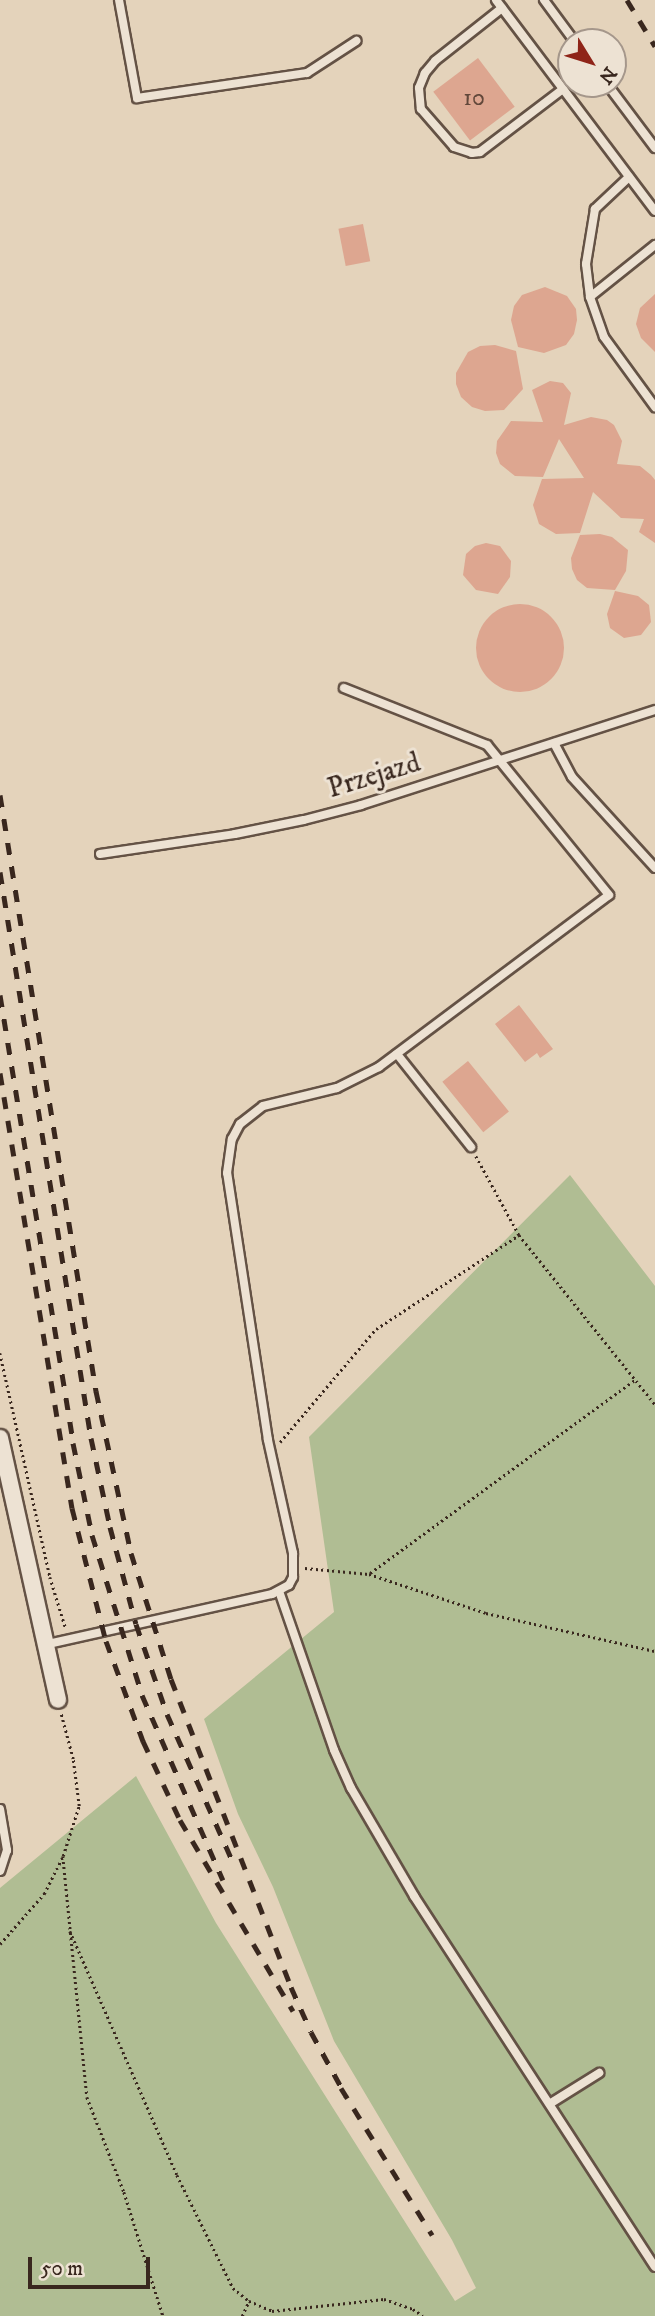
<!DOCTYPE html>
<html>
<head>
<meta charset="utf-8">
<style>
  body { margin:0 }
  #map { position:relative; width:655px; height:2316px; overflow:hidden; background:#e4d3bb; font-family:"IM FELL DW Pica",serif }
  div>[style] { position:absolute }
  [style*='--x'] { left:calc(var(--x)*1px); top:calc(var(--y)*1px); width:calc(var(--w)*1px); rotate:calc(var(--a)*1deg) }
  .green>* { inset:0; background:#b0bd93 }
  .building>* { inset:0; background:#dda690; transform-origin:0 0 }
  .round { border-radius:50% }
  .path>* { height:2.5px; margin-top:-1.25px; transform-origin:0; background:repeating-linear-gradient(90deg,#39271e 0 2px,transparent 0 5.5px) }
  .roads { filter:drop-shadow(2px 0 #645245) drop-shadow(-2px 0 #645245) drop-shadow(0 2px #645245) drop-shadow(0 -2px #645245) }
  .lane>* { height:8px; margin:-4px; padding:0 4px; transform-origin:4px; border-radius:4px; background:#ede2d3 }
  .street>* { height:16px; margin:-8px; padding:0 8px; transform-origin:8px; border-radius:8px; background:#ede2d3 }
  .rail>* { height:5px; margin-top:-2.5px; transform-origin:0; background:repeating-linear-gradient(90deg,#39271e 0 12px,transparent 0 24px) }
  span { translate:-50% -50%; white-space:nowrap; text-align:center; line-height:1.15; -webkit-text-stroke:6px #ede2d3; paint-order:stroke }
  .number-label { font-size:24px; color:#62473a }
  .number-label span { -webkit-text-stroke-width:0 }
  .street-label { font-size:28px; color:#39271e }
  .north { position:absolute; left:557px; top:28px; width:70px; height:70px; box-sizing:border-box; background:#ede2d3; border:2px solid #a5978b; border-radius:50%; rotate:128deg; font-size:19px; font-weight:700; line-height:28px; text-align:center; color:#39271e }
  .north::after { content:''; display:block; margin:auto; width:24px; height:32px; background:#8f2418; clip-path:polygon(50% 0,100% 100%,50% 72%,0 100%) }
  .scale { position:absolute; left:28px; top:2257px; width:122px; height:32px; box-sizing:border-box; border:4px solid #39271e; border-top:0; padding-left:9px; font-size:21px; line-height:24px; white-space:nowrap; color:#39271e; -webkit-text-stroke:5px #ede2d3; paint-order:stroke }
</style>
</head>
<body>
<div id="map">
  <div class="green">
    <div style="clip-path:polygon(570px 1175px,655px 1286px,655px 2316px,0 2316px,0 1888px,136px 1776px,216px 1923px,455px 2301px,476px 2288px,452px 2240px,334px 2041px,273px 1887px,238px 1814px,204px 1719px,334px 1612px,309px 1437px)"></div>
  </div>
  <div class="building">
    <div style="left:478px;top:58px;width:61px;height:56px;rotate:53deg"></div>
    <div style="left:363px;top:224px;width:38px;height:25px;rotate:79deg"></div>
    <div style="clip-path:polygon(545px 287px,567px 296px,576px 309px,577px 320px,574px 334px,566px 345px,544px 353px,518px 347px,511px 320px,514px 306px,522px 295px)"></div>
    <div style="clip-path:polygon(655px 294px,655px 352px,641px 338px,636px 324px,640px 308px)"></div>
    <div style="clip-path:polygon(495px 345px,516px 351px,523px 389px,504px 410px,485px 411px,472px 407px,461px 397px,456px 384px,456px 373px,468px 352px,480px 346px)"></div>
    <div style="clip-path:polygon(550px 381px,563px 383px,571px 393px,564px 425px,591px 417px,607px 420px,614px 425px,622px 441px,617px 464px,640px 466px,651px 475px,655px 480px,655px 543px,639px 532px,644px 519px,621px 518px,593px 492px,580px 533px,556px 534px,539px 524px,533px 505px,542px 479px,584px 478px,559px 439px,543px 477px,515px 476px,500px 464px,496px 453px,497px 441px,511px 421px,543px 422px,532px 390px)"></div>
    <div style="clip-path:polygon(600px 534px,612px 537px,628px 550px,626px 571px,615px 590px,587px 588px,577px 580px,572px 569px,571px 558px,580px 535px)"></div>
    <div style="clip-path:polygon(486px 543px,500px 546px,511px 561px,510px 577px,498px 594px,476px 590px,463px 575px,466px 554px,475px 546px)"></div>
    <div style="clip-path:polygon(615px 591px,638px 596px,649px 605px,651px 622px,641px 635px,624px 638px,610px 628px,607px 614px)"></div>
    <div class="round" style="left:476px;top:604px;width:88px;height:88px"></div>
    <div style="clip-path:polygon(519px 1005px,553px 1049px,540px 1058px,537px 1053px,525px 1062px,495px 1024px)"></div>
    <div style="left:468px;top:1061px;width:65px;height:33px;rotate:51deg"></div>
  </div>
  <div class="path">
    <div style="--x:476;--y:1156;--w:90;--a:61.4"></div>
    <div style="--x:0;--y:1353;--w:230;--a:77.4"></div>
    <div style="--x:50;--y:1577;--w:54;--a:72.9"></div>
    <div style="--x:280;--y:1442;--w:148;--a:-49.7"></div>
    <div style="--x:376;--y:1329;--w:171;--a:-33.3"></div>
    <div style="--x:519;--y:1235;--w:217;--a:51.2"></div>
    <div style="--x:305;--y:1568;--w:64;--a:5.4"></div>
    <div style="--x:369;--y:1574;--w:123;--a:18.4"></div>
    <div style="--x:486;--y:1613;--w:173;--a:12.7"></div>
    <div style="--x:370;--y:1573;--w:329;--a:-36.1"></div>
    <div style="--x:63;--y:1856;--w:242;--a:84.3"></div>
    <div style="--x:87;--y:2097;--w:102;--a:68.7"></div>
    <div style="--x:124;--y:2192;--w:130;--a:72.5"></div>
    <div style="--x:70;--y:1931;--w:266;--a:66.3"></div>
    <div style="--x:177;--y:2175;--w:126;--a:63.6"></div>
    <div style="--x:233;--y:2288;--w:21;--a:39"></div>
    <div style="--x:249;--y:2301;--w:25;--a:23"></div>
    <div style="--x:272;--y:2311;--w:113;--a:-6.1"></div>
    <div style="--x:384;--y:2299;--w:31;--a:19"></div>
    <div style="--x:413;--y:2309;--w:12;--a:35"></div>
    <div style="--x:0;--y:1944;--w:67;--a:-48.7"></div>
    <div style="--x:44;--y:1894;--w:42;--a:-63.4"></div>
    <div style="--x:63;--y:1856;--w:52;--a:-72.3"></div>
    <div style="--x:79;--y:1806;--w:47;--a:-97.3"></div>
    <div style="--x:73;--y:1759;--w:47;--a:-104.9"></div>
    <div style="--x:242;--y:2316;--w:17;--a:-65"></div>
  </div>
  <div class="roads">
    <div class="lane">
      <div style="--x:119;--y:0;--w:100;--a:79.6"></div>
      <div style="--x:137;--y:98;--w:172;--a:-8.4"></div>
      <div style="--x:307;--y:73;--w:59;--a:-33.1"></div>
      <div style="--x:496;--y:0;--w:264;--a:53"></div>
      <div style="--x:544;--y:0;--w:52;--a:53.6"></div>
      <div style="--x:502;--y:8;--w:85;--a:141.7"></div>
      <div style="--x:435;--y:61;--w:16;--a:130"></div>
      <div style="--x:425;--y:73;--w:16;--a:112"></div>
      <div style="--x:419;--y:88;--w:21;--a:85"></div>
      <div style="--x:421;--y:109;--w:50;--a:49"></div>
      <div style="--x:454;--y:147;--w:19;--a:18"></div>
      <div style="--x:472;--y:153;--w:8;--a:-7"></div>
      <div style="--x:480;--y:152;--w:104;--a:-37.2"></div>
      <div style="--x:607;--y:84;--w:80;--a:53.1"></div>
      <div style="--x:629;--y:177;--w:47;--a:136.7"></div>
      <div style="--x:595;--y:209;--w:56;--a:99.3"></div>
      <div style="--x:586;--y:264;--w:33;--a:83"></div>
      <div style="--x:590;--y:297;--w:42;--a:70.7"></div>
      <div style="--x:604;--y:337;--w:87;--a:53.9"></div>
      <div style="--x:590;--y:297;--w:83;--a:-38.7"></div>
      <div style="--x:554;--y:743;--w:38;--a:62"></div>
      <div style="--x:572;--y:777;--w:123;--a:47.6"></div>
      <div style="--x:100;--y:854;--w:136;--a:-8.4"></div>
      <div style="--x:235;--y:834;--w:70;--a:-11.5"></div>
      <div style="--x:304;--y:820;--w:59;--a:-14.7"></div>
      <div style="--x:361;--y:805;--w:309;--a:-17.9"></div>
      <div style="--x:397;--y:1054;--w:119;--a:51.5"></div>
      <div style="--x:279;--y:1591;--w:168;--a:70.9"></div>
      <div style="--x:334;--y:1750;--w:42;--a:65.9"></div>
      <div style="--x:351;--y:1788;--w:125;--a:59.7"></div>
      <div style="--x:414;--y:1896;--w:442;--a:57"></div>
      <div style="--x:48;--y:1644;--w:230;--a:-12.6"></div>
      <div style="--x:272;--y:1594;--w:19;--a:-28"></div>
      <div style="--x:289;--y:1585;--w:9;--a:-63"></div>
      <div style="--x:293;--y:1577;--w:24;--a:-90"></div>
      <div style="--x:293;--y:1553;--w:116;--a:-102.5"></div>
      <div style="--x:268;--y:1440;--w:270;--a:-98.7"></div>
      <div style="--x:227;--y:1173;--w:34;--a:-82"></div>
      <div style="--x:232;--y:1139;--w:17;--a:-62"></div>
      <div style="--x:240;--y:1124;--w:29;--a:-38"></div>
      <div style="--x:263;--y:1106;--w:76;--a:-13.7"></div>
      <div style="--x:337;--y:1088;--w:47;--a:-26.6"></div>
      <div style="--x:379;--y:1067;--w:287;--a:-36.8"></div>
      <div style="--x:609;--y:895;--w:193;--a:-129.1"></div>
      <div style="--x:487;--y:745;--w:154;--a:-158.3"></div>
      <div style="--x:0;--y:1809;--w:42;--a:80.3"></div>
      <div style="--x:7;--y:1850;--w:22;--a:108"></div>
      <div style="--x:551;--y:2103;--w:57;--a:-32"></div>
    </div>
    <div class="street">
      <div style="--x:0;--y:1438;--w:268;--a:77.5"></div>
    </div>
  </div>
  <div class="rail">
    <div style="--x:627;--y:0;--w:54;--a:58.7"></div>
    <div style="--x:0;--y:795;--w:604;--a:80.85"></div>
    <div style="--x:96;--y:1391;--w:166;--a:77.8"></div>
    <div style="--x:131;--y:1553;--w:132;--a:72.4"></div>
    <div style="--x:171;--y:1679;--w:331;--a:68.7"></div>
    <div style="--x:291;--y:1987;--w:49;--a:66"></div>
    <div style="--x:311;--y:2032;--w:73;--a:61.3"></div>
    <div style="--x:0;--y:872;--w:573;--a:80.87"></div>
    <div style="--x:91;--y:1438;--w:91;--a:77.9"></div>
    <div style="--x:110;--y:1527;--w:100;--a:75"></div>
    <div style="--x:136;--y:1624;--w:95;--a:71"></div>
    <div style="--x:167;--y:1714;--w:162;--a:66"></div>
    <div style="--x:0;--y:995;--w:454;--a:80.7"></div>
    <div style="--x:73;--y:1443;--w:94;--a:78.3"></div>
    <div style="--x:92;--y:1535;--w:168;--a:72.6"></div>
    <div style="--x:142;--y:1695;--w:202;--a:66.4"></div>
    <div style="--x:0;--y:1073;--w:441;--a:80.6"></div>
    <div style="--x:72;--y:1508;--w:137;--a:75.7"></div>
    <div style="--x:106;--y:1641;--w:107;--a:69.7"></div>
    <div style="--x:143;--y:1741;--w:87;--a:64.9"></div>
    <div style="--x:180;--y:1820;--w:222;--a:59.4"></div>
    <div style="--x:341;--y:2088;--w:173;--a:58.2"></div>
  </div>
  <div class="number-label">
    <span style="left:474px;top:99px">10</span>
  </div>
  <div class="street-label">
    <span style="left:374px;top:776px;rotate:-17deg">Przejazd</span>
  </div>
  <div class="north">N</div>
  <div class="scale">50 m</div>
</div>
</body>
</html>
